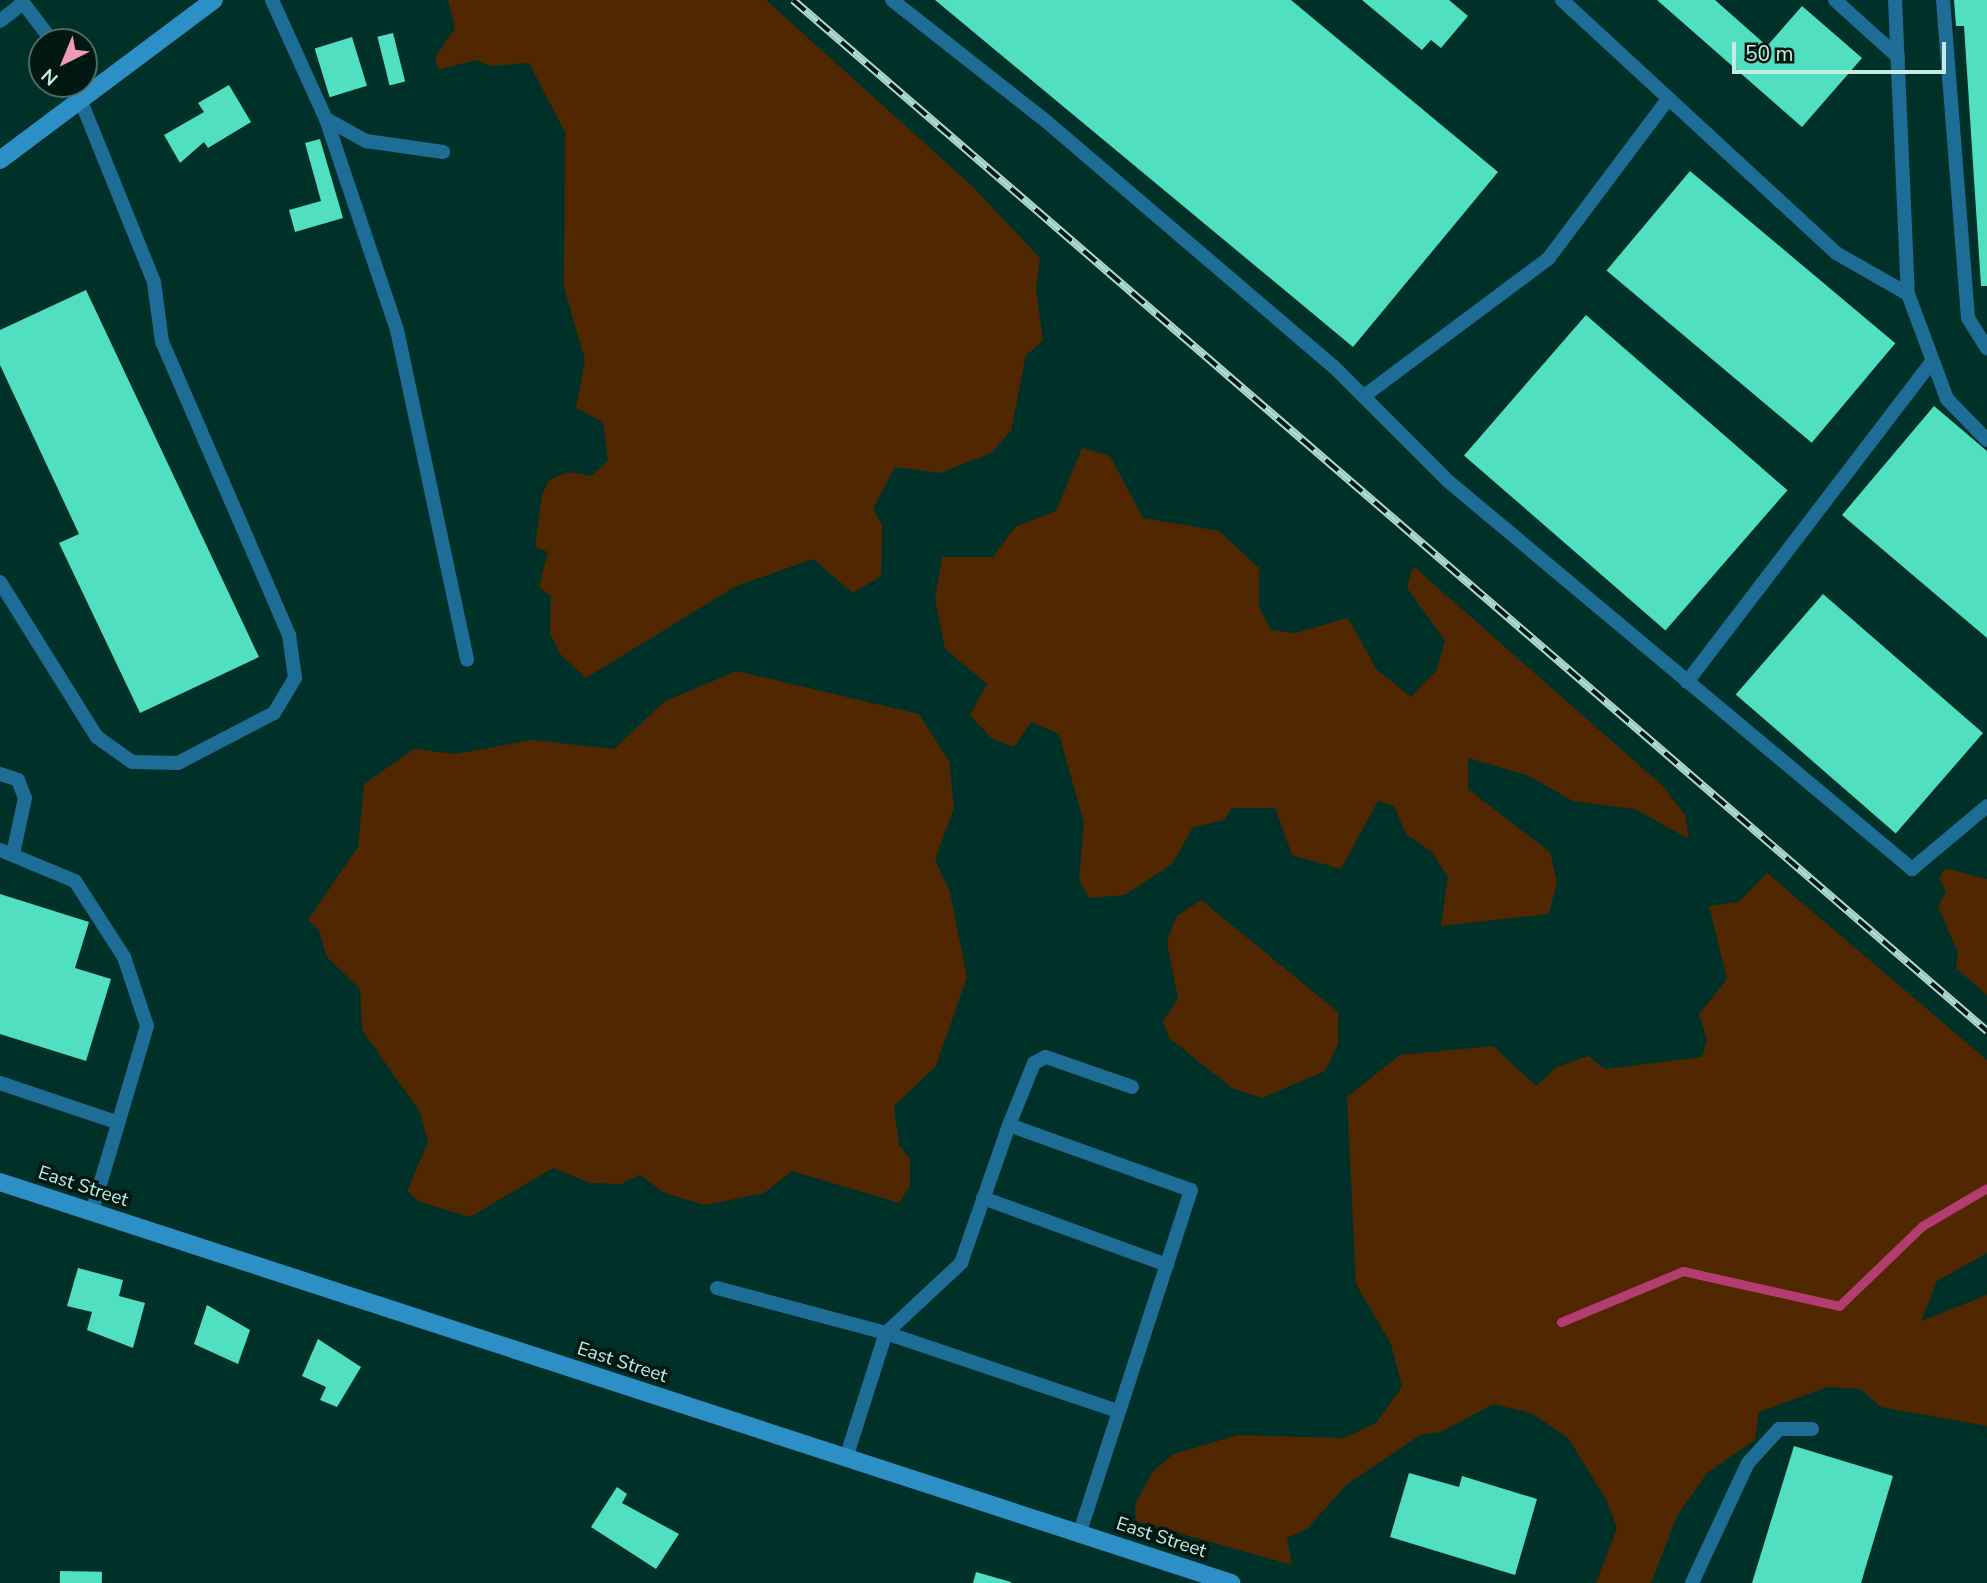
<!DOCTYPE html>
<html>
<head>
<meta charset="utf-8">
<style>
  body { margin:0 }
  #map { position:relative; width:1987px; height:1583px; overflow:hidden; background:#003129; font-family:"Nunito Sans",sans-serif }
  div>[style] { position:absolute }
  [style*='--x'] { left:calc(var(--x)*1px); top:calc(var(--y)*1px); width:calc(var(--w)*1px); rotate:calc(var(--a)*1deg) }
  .green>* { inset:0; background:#502700 }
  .stream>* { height:9px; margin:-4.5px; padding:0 4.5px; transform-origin:4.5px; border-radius:4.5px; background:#b33d71 }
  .building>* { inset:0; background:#51dfc2; transform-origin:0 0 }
  .service>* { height:14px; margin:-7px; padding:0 7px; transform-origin:7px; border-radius:7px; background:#1d6d96 }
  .secondary>* { height:18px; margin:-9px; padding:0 9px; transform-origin:9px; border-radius:9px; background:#2c90c6 }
  .rail>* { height:8px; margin-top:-4px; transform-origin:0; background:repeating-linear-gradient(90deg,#001712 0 16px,#afd8ce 0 32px); box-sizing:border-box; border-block:2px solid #afd8ce }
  span { translate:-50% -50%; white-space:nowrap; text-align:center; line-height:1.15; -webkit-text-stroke:7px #001712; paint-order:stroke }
  .street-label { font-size:19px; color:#c4ece1 }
  .north { position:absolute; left:28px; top:28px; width:70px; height:70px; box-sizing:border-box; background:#001712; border:2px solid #4e6c65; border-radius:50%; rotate:223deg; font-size:19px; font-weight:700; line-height:28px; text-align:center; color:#c4ece1 }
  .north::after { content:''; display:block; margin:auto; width:24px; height:32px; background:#ef9ab8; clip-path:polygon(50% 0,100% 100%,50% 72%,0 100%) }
  .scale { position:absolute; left:1732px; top:42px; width:214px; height:32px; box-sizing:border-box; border:4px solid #c4ece1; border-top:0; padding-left:9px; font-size:21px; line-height:24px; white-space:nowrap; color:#c4ece1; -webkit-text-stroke:5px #001712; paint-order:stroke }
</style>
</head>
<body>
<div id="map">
  <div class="green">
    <div style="clip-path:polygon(448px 0,766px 0,972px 186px,1040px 258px,1036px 289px,1043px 341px,1026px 355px,1011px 431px,991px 453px,940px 473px,895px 467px,873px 509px,882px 525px,881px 576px,853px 593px,813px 559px,736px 586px,586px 678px,561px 655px,550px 634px,551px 596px,539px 587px,548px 552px,535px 547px,542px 495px,549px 480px,569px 472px,591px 476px,608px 461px,603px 422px,576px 408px,585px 360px,564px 287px,565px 132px,529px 63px,490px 66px,476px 60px,438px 70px,435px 57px,455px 28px)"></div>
    <div style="clip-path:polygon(1082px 448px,1110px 456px,1143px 518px,1219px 531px,1259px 568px,1259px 607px,1271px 630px,1295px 633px,1348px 618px,1377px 670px,1411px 697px,1437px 670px,1445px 641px,1407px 588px,1413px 566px,1664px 787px,1685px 815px,1689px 839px,1635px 809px,1573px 801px,1529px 776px,1468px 758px,1468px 789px,1550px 852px,1557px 882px,1549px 914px,1441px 926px,1448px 876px,1431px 851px,1406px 834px,1394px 806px,1378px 801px,1341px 869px,1292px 855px,1275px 808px,1232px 808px,1224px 820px,1193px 827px,1172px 864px,1125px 895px,1089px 898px,1079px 880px,1084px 823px,1059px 734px,1031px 722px,1014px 747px,991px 738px,970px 715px,987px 684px,945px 649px,935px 599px,942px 557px,993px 557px,1015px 527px,1056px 511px)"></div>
    <div style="clip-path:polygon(737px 671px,919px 714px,949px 761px,954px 808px,935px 860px,950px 892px,967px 977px,936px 1066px,894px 1106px,899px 1145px,910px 1159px,910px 1186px,899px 1203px,792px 1171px,764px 1193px,705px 1205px,664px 1193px,640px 1175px,621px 1184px,590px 1183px,553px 1168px,470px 1217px,420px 1202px,407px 1191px,428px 1142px,420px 1112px,362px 1030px,360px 989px,327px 957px,319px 930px,308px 920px,358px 847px,364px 784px,414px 749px,455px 754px,532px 740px,614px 749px,665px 701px)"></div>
    <div style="clip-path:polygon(1945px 868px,1987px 879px,1987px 995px,1956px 968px,1958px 952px,1938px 907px,1946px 891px,1939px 879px)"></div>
    <div style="clip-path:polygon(1767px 873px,1987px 1060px,1987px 1253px,1937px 1281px,1921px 1321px,1987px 1295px,1987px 1426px,1881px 1407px,1860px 1389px,1828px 1387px,1759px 1412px,1755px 1440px,1707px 1473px,1677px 1516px,1651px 1583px,1596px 1583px,1617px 1528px,1606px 1499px,1568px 1438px,1531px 1413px,1493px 1404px,1441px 1432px,1420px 1435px,1346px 1485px,1307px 1529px,1287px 1538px,1292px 1565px,1136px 1521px,1135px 1504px,1153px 1471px,1174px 1454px,1238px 1435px,1344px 1438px,1376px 1423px,1402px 1387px,1391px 1344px,1356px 1284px,1347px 1097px,1400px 1055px,1493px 1046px,1536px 1086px,1557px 1067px,1588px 1056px,1606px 1069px,1702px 1057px,1707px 1040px,1699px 1014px,1727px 979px,1709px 906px,1739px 902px)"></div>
    <div style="clip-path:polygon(1201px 900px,1338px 1012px,1338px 1044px,1325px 1071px,1262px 1098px,1232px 1088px,1169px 1038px,1163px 1021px,1178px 999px,1167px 942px,1176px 917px)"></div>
  </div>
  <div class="stream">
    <div style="--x:1561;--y:1322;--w:132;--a:-22.7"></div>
    <div style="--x:1683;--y:1271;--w:160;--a:12.6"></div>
    <div style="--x:1839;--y:1306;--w:115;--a:-43.9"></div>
    <div style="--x:1922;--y:1226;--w:75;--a:-30.3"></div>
  </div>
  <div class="building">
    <div style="clip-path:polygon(935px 0,1291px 0,1498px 172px,1353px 347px)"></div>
    <div style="clip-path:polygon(1362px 0,1449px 0,1468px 16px,1441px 48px,1431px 40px,1422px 50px)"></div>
    <div style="clip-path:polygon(1657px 0,1715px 0,1767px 46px,1802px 6px,1862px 58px,1802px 127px)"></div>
    <div style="clip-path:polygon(1954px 0,1987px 0,1987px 286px,1981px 286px,1964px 26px,1956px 26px)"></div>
    <div style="left:393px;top:33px;width:50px;height:16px;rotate:76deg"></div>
    <div style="left:352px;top:37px;width:51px;height:39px;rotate:73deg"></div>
    <div style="clip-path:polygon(229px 85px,251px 122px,208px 148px,204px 142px,180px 163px,164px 135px,204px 112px,198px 103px)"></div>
    <div style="clip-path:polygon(320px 139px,343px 218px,295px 232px,289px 210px,321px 201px,305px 143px)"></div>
    <div style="left:1690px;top:171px;width:268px;height:130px;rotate:40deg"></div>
    <div style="clip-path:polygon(86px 290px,259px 657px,140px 713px,59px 543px,79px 534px,0 365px,0 330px)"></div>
    <div style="left:1586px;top:315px;width:267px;height:186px;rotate:41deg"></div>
    <div style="clip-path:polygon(1934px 406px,1987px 451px,1987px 638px,1842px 515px)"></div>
    <div style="left:1823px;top:594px;width:212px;height:133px;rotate:41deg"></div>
    <div style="clip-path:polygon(0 894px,89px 922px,75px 968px,111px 979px,86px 1061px,0 1034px)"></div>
    <div style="clip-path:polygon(78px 1268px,123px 1280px,119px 1296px,145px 1303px,133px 1348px,87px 1330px,92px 1312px,67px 1306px)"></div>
    <div style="clip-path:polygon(207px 1305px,250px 1330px,238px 1364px,194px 1344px)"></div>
    <div style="clip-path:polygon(318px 1339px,361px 1367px,337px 1407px,320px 1400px,326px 1387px,302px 1376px)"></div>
    <div style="clip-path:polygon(1794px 1446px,1893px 1476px,1861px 1583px,1752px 1583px)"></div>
    <div style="clip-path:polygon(1409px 1473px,1459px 1487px,1462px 1476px,1537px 1499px,1515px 1575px,1390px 1537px)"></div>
    <div style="clip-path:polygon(617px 1487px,627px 1494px,622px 1503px,679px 1534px,656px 1569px,591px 1527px)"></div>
    <div style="left:60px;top:1571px;width:42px;height:12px;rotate:1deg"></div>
    <div style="clip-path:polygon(976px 1572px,1011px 1582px,1011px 1583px,973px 1583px)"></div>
  </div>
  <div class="service">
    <div style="--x:21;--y:0;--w:53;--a:52.7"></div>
    <div style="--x:272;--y:0;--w:131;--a:65.6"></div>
    <div style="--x:326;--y:119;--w:223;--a:71.4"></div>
    <div style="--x:397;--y:330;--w:337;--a:78"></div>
    <div style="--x:892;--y:0;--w:197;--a:38.2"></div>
    <div style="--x:1047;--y:122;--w:377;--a:40.5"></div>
    <div style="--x:1334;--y:367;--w:161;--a:45"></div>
    <div style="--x:1448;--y:481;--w:605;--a:39.9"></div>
    <div style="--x:1912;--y:869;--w:98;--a:-40"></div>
    <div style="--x:1562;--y:0;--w:373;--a:42.7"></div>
    <div style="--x:1836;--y:253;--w:83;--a:29.7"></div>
    <div style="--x:1835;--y:0;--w:85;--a:42.1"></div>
    <div style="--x:1895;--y:0;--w:294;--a:87.5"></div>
    <div style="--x:1908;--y:294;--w:112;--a:69.6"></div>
    <div style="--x:1947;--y:399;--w:57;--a:45.7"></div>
    <div style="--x:1943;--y:0;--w:319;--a:85.5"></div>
    <div style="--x:1968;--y:318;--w:36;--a:58"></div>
    <div style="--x:0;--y:21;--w:29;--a:-38"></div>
    <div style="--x:326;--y:119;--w:46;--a:28.8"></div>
    <div style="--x:366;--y:141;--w:78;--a:8.1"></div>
    <div style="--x:1364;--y:396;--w:229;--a:-36.7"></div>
    <div style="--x:1548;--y:259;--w:201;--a:-53.1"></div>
    <div style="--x:0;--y:582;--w:183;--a:58"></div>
    <div style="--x:97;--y:737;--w:43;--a:35.5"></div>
    <div style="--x:132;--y:762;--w:46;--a:1.2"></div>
    <div style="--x:178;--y:763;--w:108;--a:-27.5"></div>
    <div style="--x:274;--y:713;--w:41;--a:-59"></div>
    <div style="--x:295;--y:678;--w:43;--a:-97.9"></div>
    <div style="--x:289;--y:635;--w:319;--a:-113.4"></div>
    <div style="--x:162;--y:342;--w:61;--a:-97.6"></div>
    <div style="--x:154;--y:282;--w:214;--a:-112"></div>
    <div style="--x:1687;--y:682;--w:404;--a:-52.6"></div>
    <div style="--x:0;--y:774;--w:19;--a:18"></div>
    <div style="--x:18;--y:780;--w:19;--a:69"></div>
    <div style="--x:25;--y:798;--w:57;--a:102.1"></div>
    <div style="--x:0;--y:850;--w:81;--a:22.5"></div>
    <div style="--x:75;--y:881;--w:90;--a:57.2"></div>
    <div style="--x:124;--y:957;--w:73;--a:71.6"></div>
    <div style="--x:147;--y:1026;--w:194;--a:106.5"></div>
    <div style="--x:0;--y:1083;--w:122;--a:18.6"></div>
    <div style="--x:1009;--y:1125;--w:67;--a:-68"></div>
    <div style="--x:1034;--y:1063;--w:13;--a:-27"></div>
    <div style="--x:1046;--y:1057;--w:91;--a:19.2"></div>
    <div style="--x:983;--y:1198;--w:196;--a:20"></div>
    <div style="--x:717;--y:1288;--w:175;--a:14.9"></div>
    <div style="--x:886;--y:1333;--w:245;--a:18.6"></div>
    <div style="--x:846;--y:1458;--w:131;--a:-72.3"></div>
    <div style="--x:886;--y:1333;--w:103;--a:-43"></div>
    <div style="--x:961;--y:1263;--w:146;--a:-70.8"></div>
    <div style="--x:1009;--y:1125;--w:193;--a:19.7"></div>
    <div style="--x:1191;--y:1190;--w:362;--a:108"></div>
    <div style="--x:1692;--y:1583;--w:132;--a:-65"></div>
    <div style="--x:1748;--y:1463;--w:46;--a:-47.6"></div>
    <div style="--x:1779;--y:1429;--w:33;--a:0"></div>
  </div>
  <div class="secondary">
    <div style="--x:0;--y:160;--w:267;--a:-36.8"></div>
    <div style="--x:0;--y:1182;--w:1295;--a:18.04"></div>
  </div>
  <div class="rail">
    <div style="--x:793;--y:0;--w:1578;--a:40.81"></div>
  </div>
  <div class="street-label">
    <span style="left:83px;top:1187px;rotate:18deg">East Street</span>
    <span style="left:622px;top:1363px;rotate:18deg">East Street</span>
    <span style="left:1161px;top:1538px;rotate:18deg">East Street</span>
  </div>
  <div class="north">N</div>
  <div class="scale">50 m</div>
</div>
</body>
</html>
